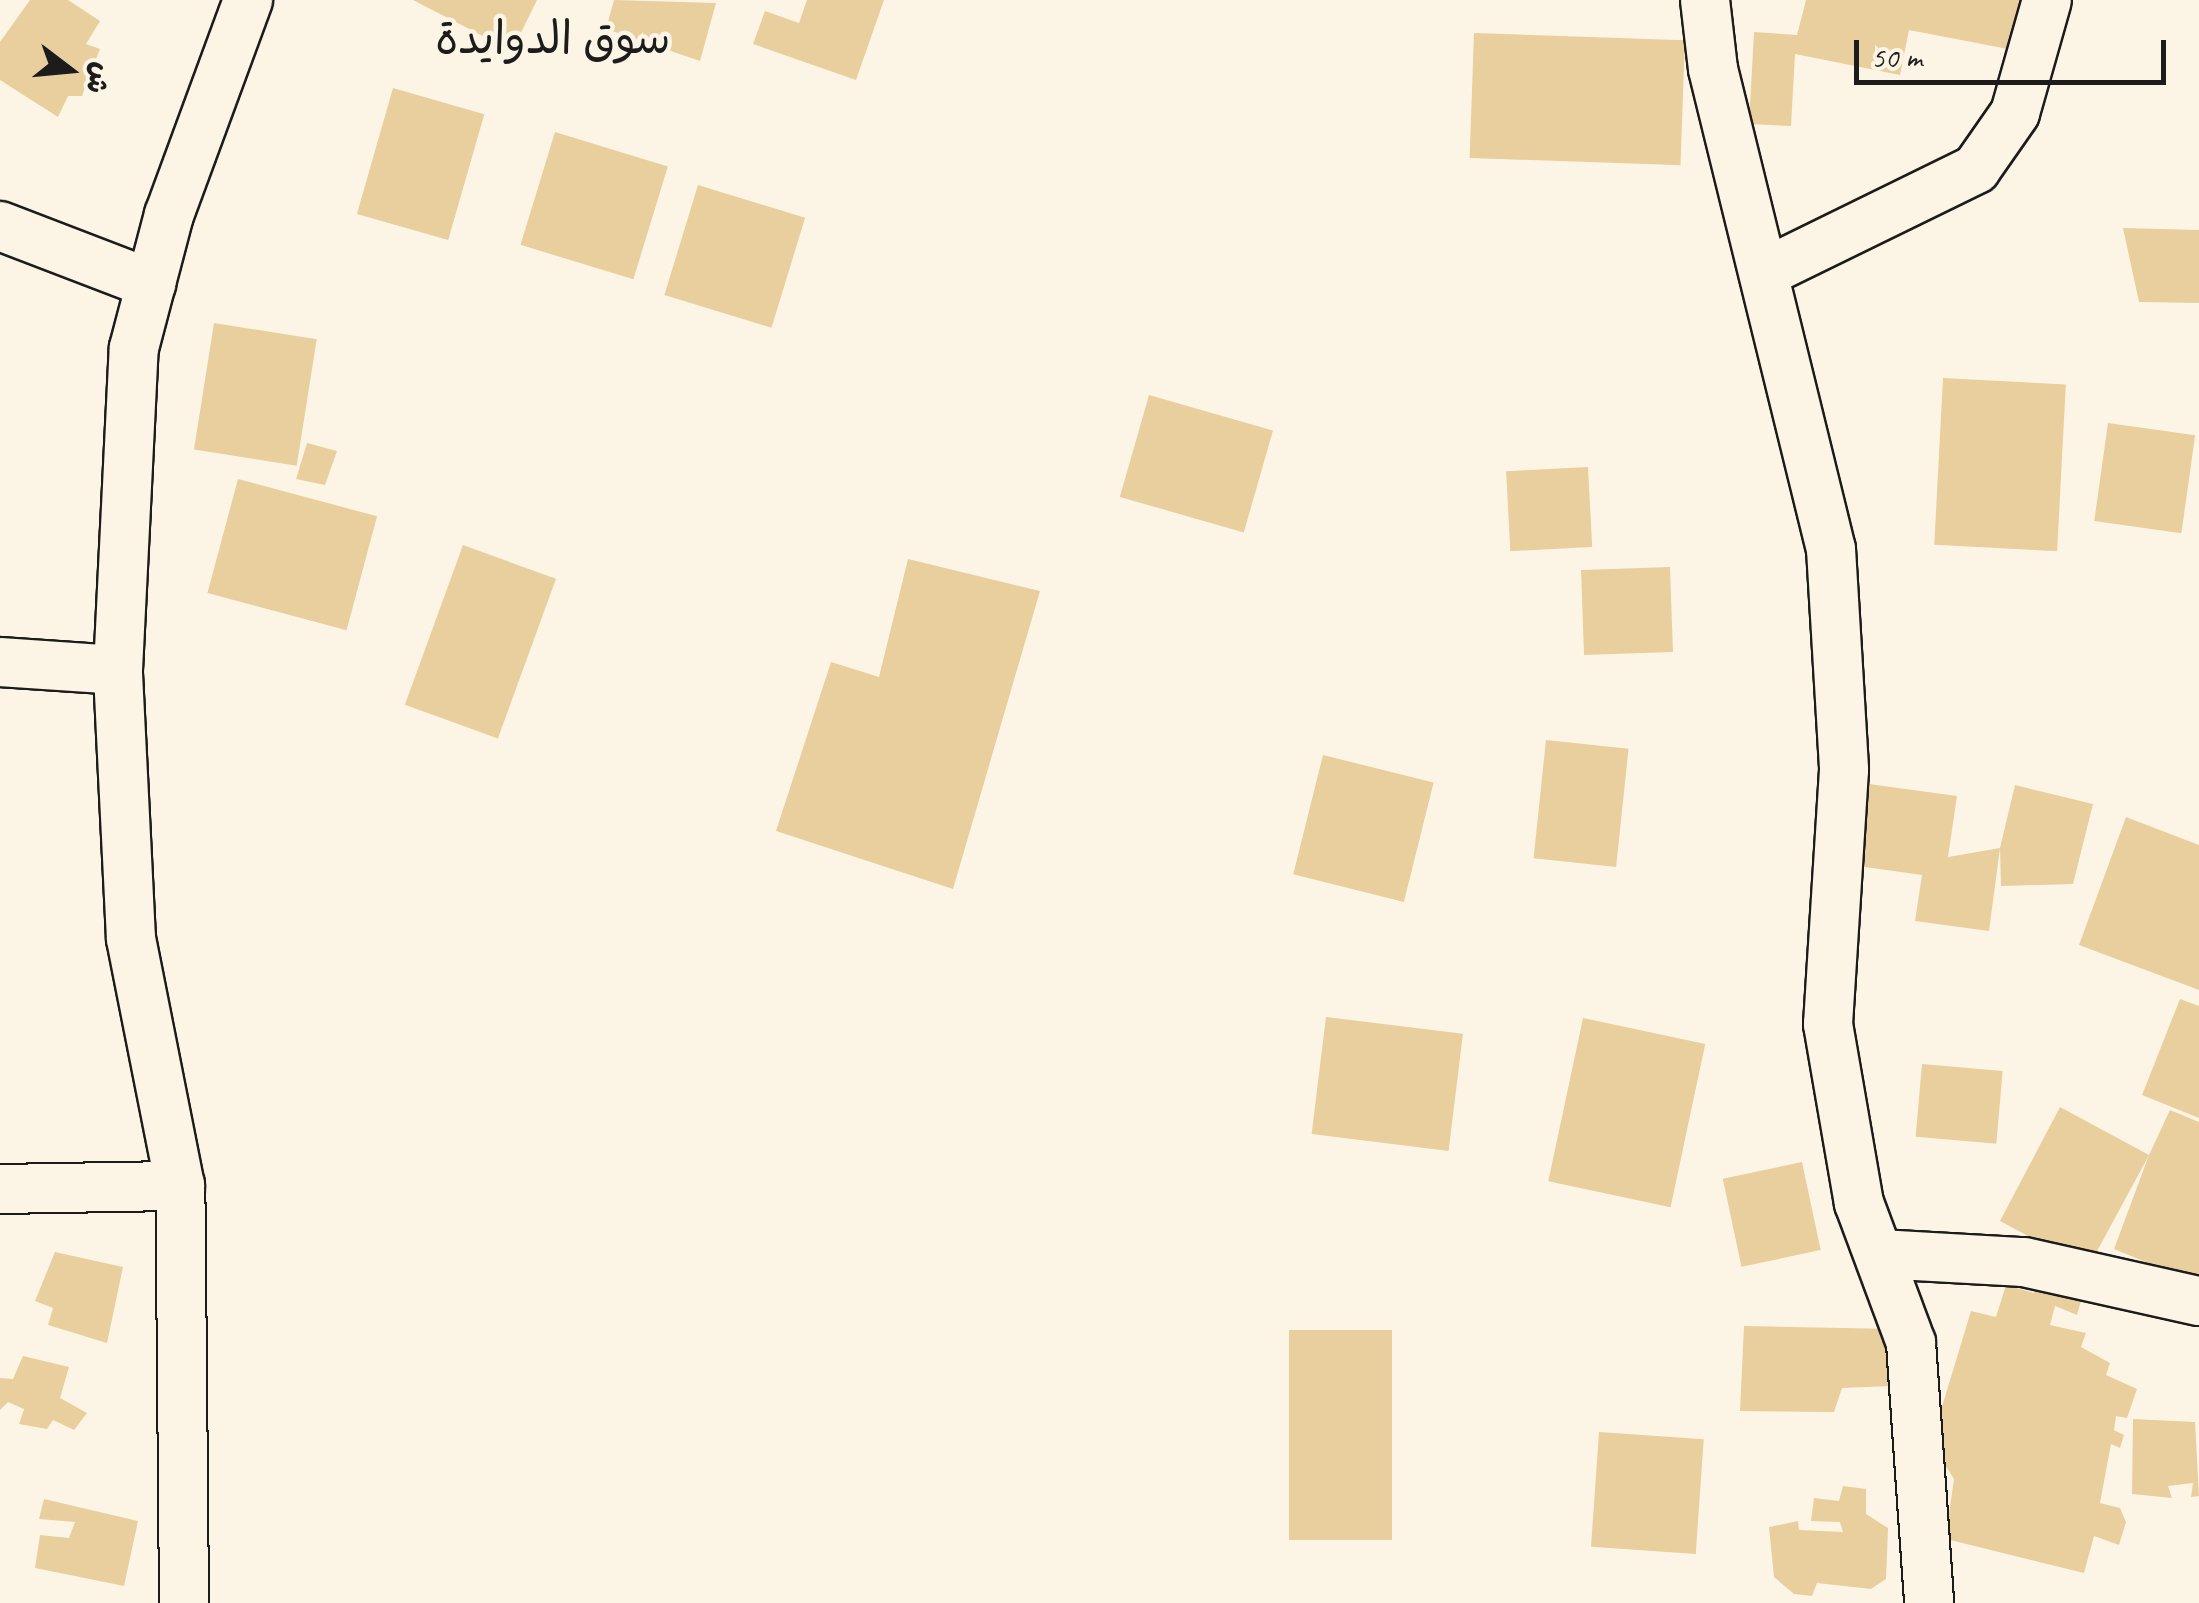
<!DOCTYPE html>
<html>
<head>
<meta charset="utf-8">
<style>
  body { margin:0 }
  #map { position:relative; width:2199px; height:1603px; overflow:hidden; background:#fcf5e5; font-family:Caveat,"Playpen Sans Arabic",sans-serif }
  div>[style] { position:absolute }
  [style*='--x'] { left:calc(var(--x)*1px); top:calc(var(--y)*1px); width:calc(var(--w)*1px); rotate:calc(var(--a)*1deg) }
  .building>* { inset:0; background:#e9cf9e; transform-origin:0 0 }
  .roads { filter:drop-shadow(2px 0 #1c1c1c) drop-shadow(-2px 0 #1c1c1c) drop-shadow(0 2px #1c1c1c) drop-shadow(0 -2px #1c1c1c) }
  .street>* { height:48px; margin:-24px; padding:0 24px; transform-origin:24px; border-radius:24px; background:#fcf5e5 }
  span { translate:-50% -50%; white-space:nowrap; text-align:center; line-height:1.15; -webkit-text-stroke:9px #fcf5e5; paint-order:stroke }
  .quarter-label { font-size:45px; color:#1c1c1c }
  .north { position:absolute; left:20px; top:20px; width:100px; height:100px; -webkit-text-stroke:8px #fcf5e5; paint-order:stroke; rotate:106deg; font-size:28px; font-weight:700; line-height:40px; text-align:center; color:#1c1c1c }
  .north::after { content:''; display:block; margin:auto; width:35px; height:45px; background:#1c1c1c; clip-path:polygon(50% 0,100% 100%,50% 72%,0 100%) }
  .scale { position:absolute; left:1854px; top:40px; width:312px; height:45px; box-sizing:border-box; border:5px solid #1c1c1c; border-top:0; padding-left:12px; font-size:30px; line-height:35px; white-space:nowrap; color:#1c1c1c; -webkit-text-stroke:8px #fcf5e5; paint-order:stroke }
</style>
</head>
<body>
<div id="map">
  <div class="building">
    <div style="clip-path:polygon(30px 0,68px 0,100px 21px,86px 44px,100px 49px,82px 96px,68px 96px,58px 117px,0 80px,0 42px)"></div>
    <div style="clip-path:polygon(413px 0,537px 0,512px 51px)"></div>
    <div style="clip-path:polygon(614px 0,716px 3px,700px 61px,606px 29px)"></div>
    <div style="clip-path:polygon(807px 0,884px 0,856px 80px,753px 44px,765px 11px,799px 23px)"></div>
    <div style="clip-path:polygon(1806px 0,2023px 0,2013px 50px,1909px 30px,1900px 75px,1795px 54px,1791px 126px,1749px 124px,1754px 32px,1797px 35px)"></div>
    <div style="left:1474px;top:33px;width:211px;height:125px;rotate:2deg"></div>
    <div style="left:393px;top:88px;width:95px;height:131px;rotate:16deg"></div>
    <div style="left:555px;top:132px;width:118px;height:118px;rotate:17deg"></div>
    <div style="left:698px;top:185px;width:112px;height:115px;rotate:17deg"></div>
    <div style="clip-path:polygon(2123px 228px,2199px 230px,2199px 303px,2139px 302px)"></div>
    <div style="left:214px;top:323px;width:104px;height:128px;rotate:9deg"></div>
    <div style="left:1943px;top:378px;width:123px;height:167px;rotate:3deg"></div>
    <div style="left:1149px;top:395px;width:129px;height:106px;rotate:16deg"></div>
    <div style="left:2108px;top:423px;width:88px;height:99px;rotate:8deg"></div>
    <div style="clip-path:polygon(307px 443px,337px 451px,325px 485px,296px 479px)"></div>
    <div style="left:1588px;top:467px;width:80px;height:82px;rotate:87deg"></div>
    <div style="left:238px;top:479px;width:144px;height:118px;rotate:15deg"></div>
    <div style="left:463px;top:545px;width:99px;height:170px;rotate:20deg"></div>
    <div style="clip-path:polygon(908px 559px,1040px 591px,953px 889px,776px 831px,831px 662px,879px 677px)"></div>
    <div style="left:1670px;top:567px;width:85px;height:89px;rotate:88deg"></div>
    <div style="left:1546px;top:740px;width:83px;height:119px;rotate:6deg"></div>
    <div style="left:1323px;top:755px;width:114px;height:123px;rotate:14deg"></div>
    <div style="clip-path:polygon(1869px 784px,1957px 796px,1948px 857px,2000px 848px,2015px 785px,2093px 804px,2073px 884px,2001px 886px,2000px 848px,1989px 931px,1915px 921px,1922px 875px,1858px 866px)"></div>
    <div style="clip-path:polygon(2126px 817px,2199px 845px,2199px 990px,2079px 945px)"></div>
    <div style="clip-path:polygon(2180px 999px,2199px 1006px,2199px 1118px,2142px 1095px)"></div>
    <div style="left:1326px;top:1017px;width:138px;height:118px;rotate:7deg"></div>
    <div style="left:1583px;top:1018px;width:125px;height:167px;rotate:12deg"></div>
    <div style="left:1922px;top:1064px;width:81px;height:73px;rotate:5deg"></div>
    <div style="clip-path:polygon(2060px 1107px,2149px 1155px,2170px 1110px,2199px 1122px,2199px 1284px,2114px 1249px,2149px 1155px,2088px 1268px,2000px 1221px)"></div>
    <div style="left:1802px;top:1162px;width:90px;height:81px;rotate:78deg"></div>
    <div style="clip-path:polygon(55px 1252px,123px 1267px,107px 1343px,48px 1325px,53px 1308px,35px 1301px)"></div>
    <div style="clip-path:polygon(2036px 1284px,2082px 1297px,2077px 1315px,2055px 1306px,2050px 1325px,2086px 1333px,2081px 1347px,2110px 1363px,2106px 1375px,2137px 1389px,2127px 1418px,2116px 1416px,2114px 1430px,2124px 1435px,2120px 1448px,2111px 1444px,2100px 1503px,2120px 1508px,2126px 1522px,2119px 1545px,2094px 1536px,2084px 1573px,1934px 1536px,1947px 1528px,1954px 1479px,1931px 1443px,1971px 1311px,1996px 1317px,2006px 1285px,2034px 1293px)"></div>
    <div style="clip-path:polygon(1744px 1326px,1894px 1329px,1891px 1386px,1842px 1388px,1834px 1412px,1740px 1411px)"></div>
    <div style="left:1392px;top:1330px;width:210px;height:103px;rotate:90deg"></div>
    <div style="clip-path:polygon(23px 1356px,69px 1367px,60px 1398px,87px 1413px,74px 1430px,53px 1420px,47px 1429px,19px 1424px,24px 1409px,8px 1402px,0 1410px,0 1378px,13px 1379px)"></div>
    <div style="clip-path:polygon(2133px 1419px,2195px 1422px,2199px 1496px,2191px 1497px,2193px 1483px,2168px 1486px,2172px 1498px,2132px 1494px)"></div>
    <div style="left:1599px;top:1432px;width:105px;height:115px;rotate:4deg"></div>
    <div style="clip-path:polygon(1843px 1486px,1866px 1489px,1866px 1514px,1888px 1528px,1886px 1579px,1871px 1589px,1817px 1583px,1812px 1596px,1794px 1594px,1774px 1577px,1769px 1527px,1798px 1521px,1799px 1530px,1843px 1532px,1840px 1522px,1811px 1521px,1814px 1498px,1839px 1501px)"></div>
    <div style="clip-path:polygon(44px 1499px,138px 1521px,124px 1586px,35px 1568px,40px 1535px,69px 1538px,75px 1522px,39px 1519px)"></div>
  </div>
  <div class="roads">
    <div class="street">
      <div style="--x:1705;--y:0;--w:69;--a:83.4"></div>
      <div style="--x:1713;--y:69;--w:494;--a:76.2"></div>
      <div style="--x:1831;--y:549;--w:221;--a:86.6"></div>
      <div style="--x:1844;--y:770;--w:255;--a:93.6"></div>
      <div style="--x:1828;--y:1024;--w:182;--a:80.2"></div>
      <div style="--x:1859;--y:1203;--w:149;--a:69.6"></div>
      <div style="--x:1911;--y:1343;--w:261;--a:86"></div>
      <div style="--x:0;--y:226;--w:162;--a:21"></div>
      <div style="--x:1764;--y:273;--w:236;--a:-26.1"></div>
      <div style="--x:1976;--y:169;--w:68;--a:-55.1"></div>
      <div style="--x:2015;--y:113;--w:117;--a:-74.2"></div>
      <div style="--x:0;--y:662;--w:118;--a:3.9"></div>
      <div style="--x:0;--y:1189;--w:180;--a:-1"></div>
      <div style="--x:1879;--y:1254;--w:145;--a:3.2"></div>
      <div style="--x:2024;--y:1262;--w:179;--a:12.6"></div>
      <div style="--x:184;--y:1603;--w:417;--a:-90.5"></div>
      <div style="--x:180;--y:1186;--w:252;--a:-101.2"></div>
      <div style="--x:131;--y:939;--w:269;--a:-92.8"></div>
      <div style="--x:118;--y:670;--w:322;--a:-87.2"></div>
      <div style="--x:134;--y:348;--w:138;--a:-75.3"></div>
      <div style="--x:169;--y:215;--w:229;--a:-69.8"></div>
    </div>
  </div>
  <div class="quarter-label">
    <span style="left:553px;top:39px">سوق الدوايدة</span>
  </div>
  <div class="north">ش</div>
  <div class="scale">50 m</div>
</div>
</body>
</html>
